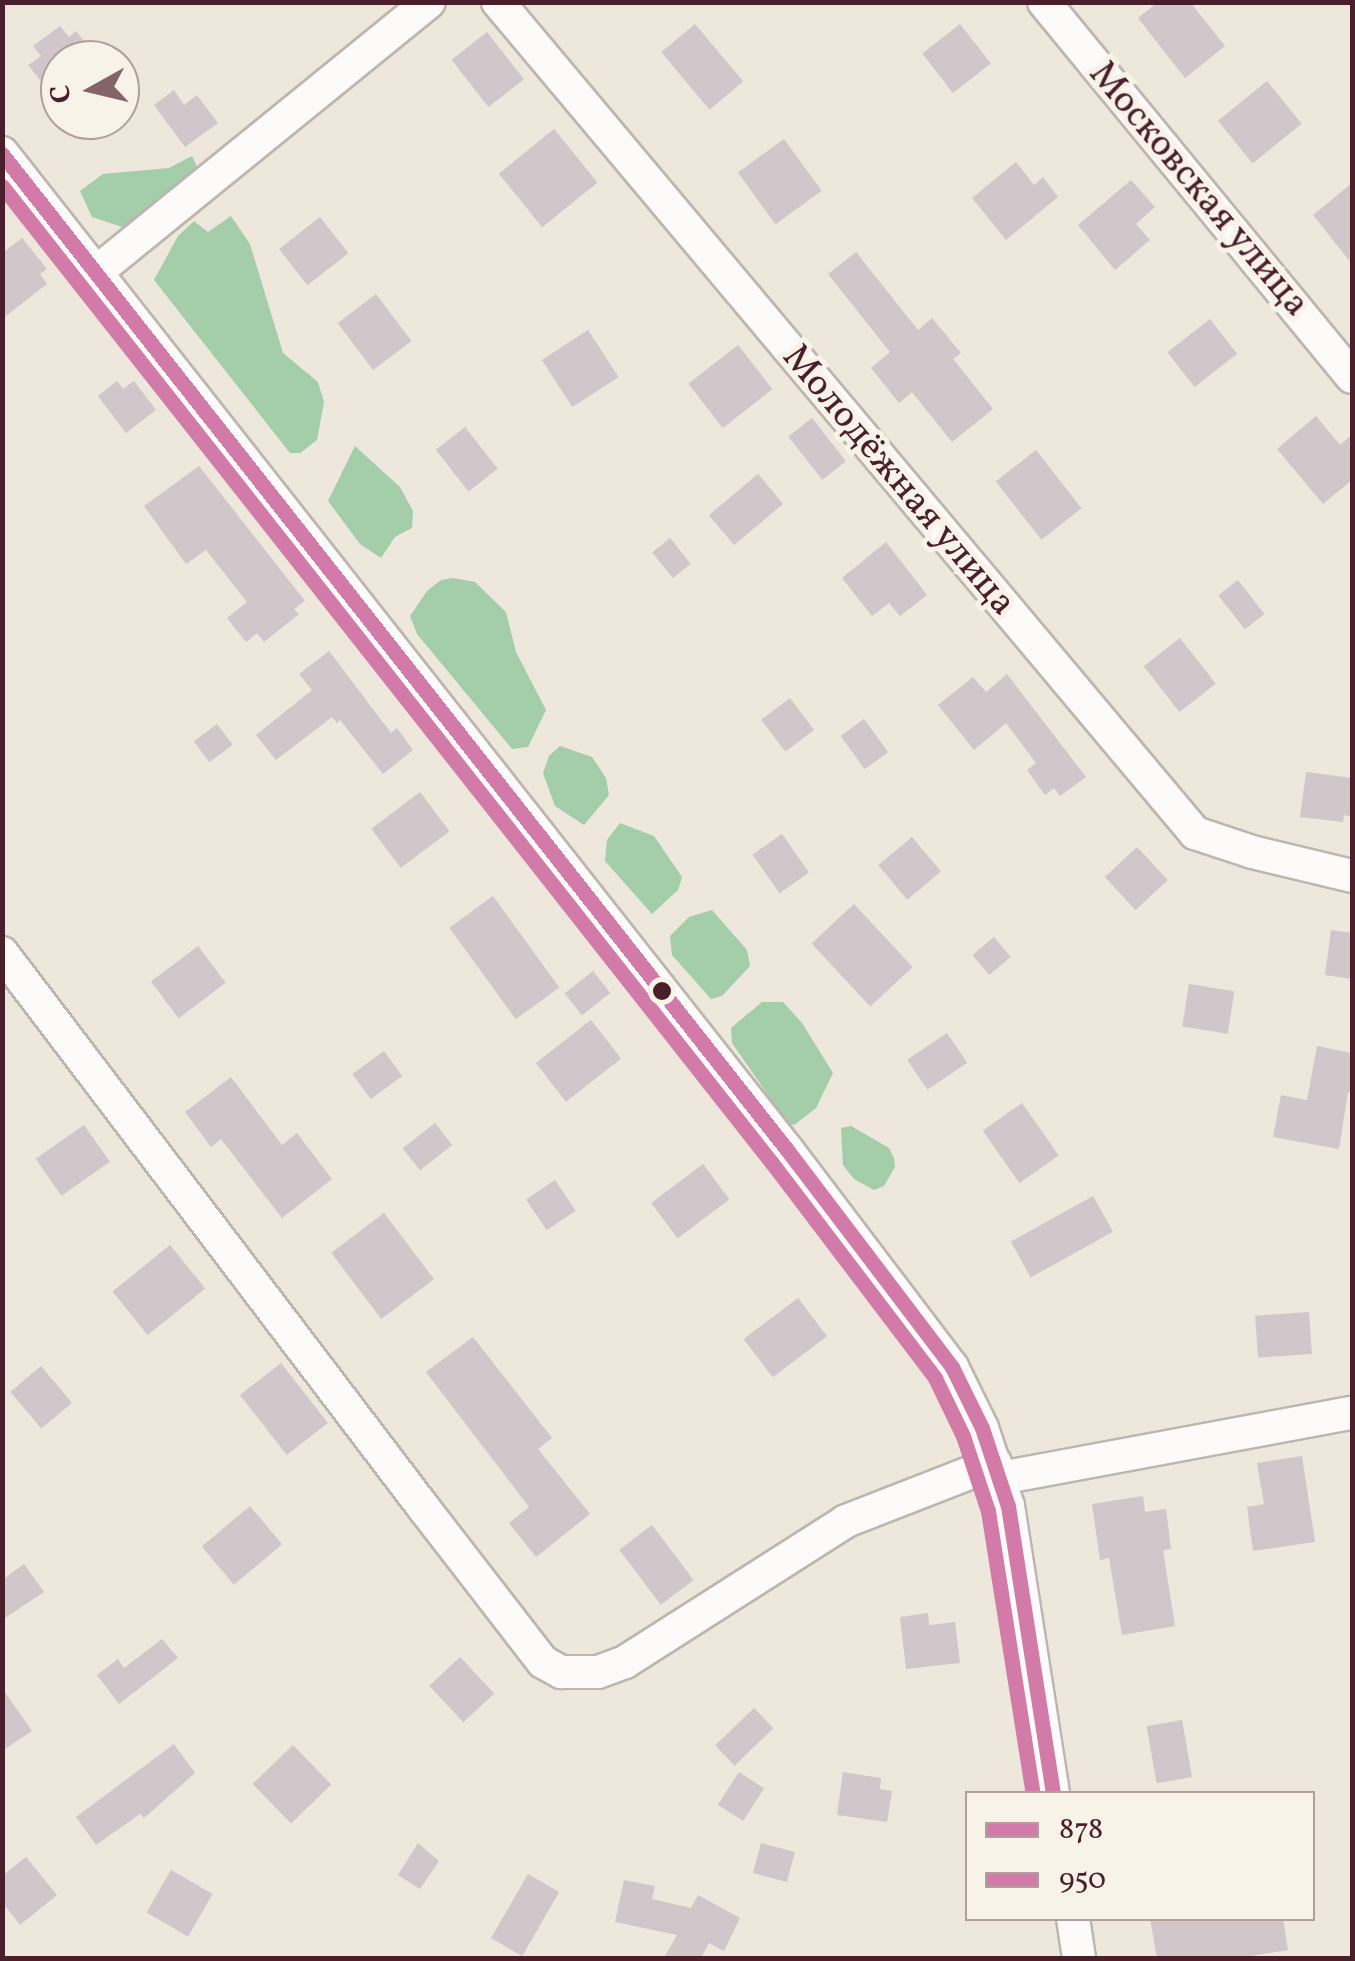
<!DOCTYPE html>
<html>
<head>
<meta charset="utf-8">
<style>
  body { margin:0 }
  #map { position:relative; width:1355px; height:1961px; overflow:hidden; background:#ede7dc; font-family:Vollkorn,serif }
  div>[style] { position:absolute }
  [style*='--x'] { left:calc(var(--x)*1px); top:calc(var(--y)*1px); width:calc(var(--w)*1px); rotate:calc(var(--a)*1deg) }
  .forest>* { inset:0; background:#a4cdaa }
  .building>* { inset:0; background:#d1c6ca; transform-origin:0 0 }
  .roads { filter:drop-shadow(2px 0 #bdb5af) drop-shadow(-2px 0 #bdb5af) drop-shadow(0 2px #bdb5af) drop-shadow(0 -2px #bdb5af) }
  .minor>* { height:32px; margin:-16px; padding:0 16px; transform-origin:16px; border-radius:16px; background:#fcfbfa }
  .bus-1>* { height:15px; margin:-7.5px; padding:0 7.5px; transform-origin:7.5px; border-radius:7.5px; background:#d27ba8 }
  .bus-2>* { height:15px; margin:-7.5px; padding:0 7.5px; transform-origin:7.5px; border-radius:7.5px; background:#d27ba8 }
  .dots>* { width:28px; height:28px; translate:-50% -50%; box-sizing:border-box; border:5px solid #f7f3e8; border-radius:50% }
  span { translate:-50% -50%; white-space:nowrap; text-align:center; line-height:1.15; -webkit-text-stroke:10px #f7f3e8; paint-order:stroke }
  .street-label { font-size:38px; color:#4a1f2b }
  .frame { position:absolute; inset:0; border:5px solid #4a1f2b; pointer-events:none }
  .legend { position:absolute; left:965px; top:1791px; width:350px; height:130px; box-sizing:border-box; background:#f7f3e8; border:2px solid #b29e9c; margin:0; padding:12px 18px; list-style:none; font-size:30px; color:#4a1f2b }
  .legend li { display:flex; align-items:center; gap:20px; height:50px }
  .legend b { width:50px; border:2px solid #b29e9c }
  .north { position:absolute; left:40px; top:40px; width:100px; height:100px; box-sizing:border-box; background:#f7f3e8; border:2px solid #b29e9c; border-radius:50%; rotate:262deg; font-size:28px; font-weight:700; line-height:40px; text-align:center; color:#4a1f2b }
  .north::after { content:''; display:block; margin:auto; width:35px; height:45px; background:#836569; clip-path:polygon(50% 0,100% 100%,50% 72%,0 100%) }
</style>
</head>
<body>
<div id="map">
  <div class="forest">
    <div style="clip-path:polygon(192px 156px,199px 171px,163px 204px,125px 228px,92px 217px,80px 191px,103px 174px,169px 168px)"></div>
    <div style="clip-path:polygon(231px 216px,250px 244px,283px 353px,318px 382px,324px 402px,317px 440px,300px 453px,290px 453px,154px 280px,178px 236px,194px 221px,208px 232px)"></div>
    <div style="clip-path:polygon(355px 446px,400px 487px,413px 511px,412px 528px,395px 537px,381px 558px,360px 544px,328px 501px)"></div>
    <div style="clip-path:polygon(453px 578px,475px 582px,506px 612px,516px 652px,546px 710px,528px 747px,512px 749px,417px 634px,410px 616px,427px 591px,441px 580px)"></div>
    <div style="clip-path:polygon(560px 746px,592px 757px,606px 778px,609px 795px,584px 825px,555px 806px,543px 773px,549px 756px)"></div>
    <div style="clip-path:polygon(620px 823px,654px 836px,682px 877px,678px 890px,652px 914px,605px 861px,607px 840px)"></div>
    <div style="clip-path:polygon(712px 910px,747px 950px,750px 966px,722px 996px,711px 999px,672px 955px,670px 936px,689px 917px)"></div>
    <div style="clip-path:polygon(762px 1002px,783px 1002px,802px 1023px,833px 1073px,816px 1108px,794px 1125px,788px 1124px,732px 1043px,731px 1028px)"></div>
    <div style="clip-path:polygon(851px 1126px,889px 1148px,894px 1158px,895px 1167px,884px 1186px,874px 1190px,854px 1179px,843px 1165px,841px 1128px)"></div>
  </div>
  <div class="building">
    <div style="clip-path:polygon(1158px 2px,1190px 2px,1225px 46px,1185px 78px,1138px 18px)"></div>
    <div style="left:695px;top:24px;width:75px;height:44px;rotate:50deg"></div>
    <div style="left:960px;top:24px;width:50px;height:48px;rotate:52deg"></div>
    <div style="clip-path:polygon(60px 26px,69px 37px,76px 31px,98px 60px,60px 60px,60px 105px,28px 65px,41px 56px,33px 46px)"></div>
    <div style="left:487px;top:32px;width:60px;height:45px;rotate:52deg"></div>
    <div style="left:1267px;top:81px;width:55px;height:63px;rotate:51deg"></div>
    <div style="clip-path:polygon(174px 90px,184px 105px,197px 95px,218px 123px,185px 147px,154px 105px)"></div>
    <div style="left:554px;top:129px;width:69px;height:71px;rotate:51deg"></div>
    <div style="left:784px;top:139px;width:64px;height:57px;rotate:54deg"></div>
    <div style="clip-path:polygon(1016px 162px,1034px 185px,1043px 177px,1058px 197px,1006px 240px,972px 198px)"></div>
    <div style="clip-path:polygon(1131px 180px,1155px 207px,1136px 224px,1150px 240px,1115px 270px,1078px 225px)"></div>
    <div style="clip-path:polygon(1352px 183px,1352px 264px,1313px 215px)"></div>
    <div style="left:320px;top:217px;width:46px;height:52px;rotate:52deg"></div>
    <div style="clip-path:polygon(22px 238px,47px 269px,40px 274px,47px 284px,2px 319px,2px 253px)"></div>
    <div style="clip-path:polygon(856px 252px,918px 330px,932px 318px,961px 353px,953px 359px,993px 409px,952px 442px,912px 392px,899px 403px,871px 368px,890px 352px,828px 274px)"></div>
    <div style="left:376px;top:294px;width:59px;height:48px;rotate:53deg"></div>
    <div style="left:1210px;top:319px;width:44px;height:54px;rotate:52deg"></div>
    <div style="left:588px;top:330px;width:56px;height:55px;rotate:57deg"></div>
    <div style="left:738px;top:345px;width:56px;height:63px;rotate:52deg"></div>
    <div style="clip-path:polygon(117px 381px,123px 389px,134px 381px,156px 410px,126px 433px,98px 396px)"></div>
    <div style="clip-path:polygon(1316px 416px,1340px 445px,1352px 435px,1352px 480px,1323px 504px,1277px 449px)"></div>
    <div style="left:812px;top:418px;width:55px;height:30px;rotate:52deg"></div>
    <div style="left:465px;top:427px;width:53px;height:37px;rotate:52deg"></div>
    <div style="left:1036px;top:450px;width:74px;height:51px;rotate:52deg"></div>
    <div style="clip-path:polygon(199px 466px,305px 601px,294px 609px,299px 614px,264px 642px,257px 633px,246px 642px,227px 618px,247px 602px,206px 550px,186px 564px,144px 506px)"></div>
    <div style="left:758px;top:474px;width:39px;height:64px;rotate:50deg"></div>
    <div style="left:670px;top:538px;width:33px;height:23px;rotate:51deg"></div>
    <div style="clip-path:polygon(886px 542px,927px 595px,900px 616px,889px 603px,872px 616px,842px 578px)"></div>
    <div style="left:1238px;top:580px;width:43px;height:25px;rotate:52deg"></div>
    <div style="left:1180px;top:638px;width:58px;height:46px;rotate:52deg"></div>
    <div style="clip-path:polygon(329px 651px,391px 733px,397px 728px,413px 750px,383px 774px,340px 720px,337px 723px,332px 717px,276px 760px,256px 735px,312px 690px,299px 674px)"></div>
    <div style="clip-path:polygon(1007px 674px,1086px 777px,1060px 796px,1054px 788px,1045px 795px,1027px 770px,1036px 763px,1006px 723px,974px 750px,938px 705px,973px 677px,986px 692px)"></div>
    <div style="left:790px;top:698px;width:40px;height:36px;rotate:53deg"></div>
    <div style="left:864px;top:719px;width:41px;height:29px;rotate:54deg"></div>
    <div style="left:217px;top:724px;width:26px;height:29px;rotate:53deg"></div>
    <div style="clip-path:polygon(1306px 772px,1352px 778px,1352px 817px,1344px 815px,1343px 822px,1300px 817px)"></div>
    <div style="left:420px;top:792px;width:49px;height:61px;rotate:53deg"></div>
    <div style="left:782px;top:834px;width:47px;height:36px;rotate:55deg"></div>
    <div style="left:912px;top:837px;width:45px;height:44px;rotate:50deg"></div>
    <div style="left:1137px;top:847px;width:45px;height:44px;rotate:47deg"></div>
    <div style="left:493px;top:896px;width:113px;height:54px;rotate:54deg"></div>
    <div style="left:854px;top:904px;width:86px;height:58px;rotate:47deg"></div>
    <div style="clip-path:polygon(1331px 930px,1352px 933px,1352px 979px,1325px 975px)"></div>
    <div style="left:994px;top:937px;width:26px;height:28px;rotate:50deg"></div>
    <div style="left:198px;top:946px;width:46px;height:59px;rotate:53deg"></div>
    <div style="left:593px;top:971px;width:28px;height:36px;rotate:52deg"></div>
    <div style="left:1189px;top:984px;width:46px;height:43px;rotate:9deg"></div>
    <div style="left:591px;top:1020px;width:49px;height:70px;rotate:52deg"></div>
    <div style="left:947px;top:1033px;width:36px;height:48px;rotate:56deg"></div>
    <div style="clip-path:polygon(1317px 1046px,1352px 1053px,1352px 1093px,1348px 1092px,1339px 1149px,1273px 1137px,1281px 1095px,1307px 1100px)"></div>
    <div style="left:384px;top:1051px;width:31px;height:39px;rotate:54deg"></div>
    <div style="clip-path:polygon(231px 1077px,282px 1145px,297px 1133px,332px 1179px,282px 1218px,221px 1139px,211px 1147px,185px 1112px)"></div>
    <div style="left:1022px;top:1103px;width:64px;height:48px;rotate:55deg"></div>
    <div style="left:435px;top:1123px;width:28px;height:41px;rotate:52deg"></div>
    <div style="left:84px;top:1125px;width:45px;height:59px;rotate:55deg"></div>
    <div style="left:703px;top:1164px;width:44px;height:65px;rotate:53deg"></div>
    <div style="left:555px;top:1180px;width:37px;height:35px;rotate:56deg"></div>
    <div style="left:1093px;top:1196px;width:41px;height:94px;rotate:61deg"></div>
    <div style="left:384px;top:1213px;width:83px;height:66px;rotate:53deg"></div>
    <div style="left:170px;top:1245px;width:56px;height:74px;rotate:51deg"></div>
    <div style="left:798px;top:1298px;width:48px;height:68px;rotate:53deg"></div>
    <div style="left:1309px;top:1312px;width:42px;height:54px;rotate:86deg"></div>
    <div style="clip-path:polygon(473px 1337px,552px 1438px,538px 1449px,590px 1514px,536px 1557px,509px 1523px,529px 1507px,426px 1372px)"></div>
    <div style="left:281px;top:1363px;width:76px;height:52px;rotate:52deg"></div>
    <div style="left:41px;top:1366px;width:48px;height:40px;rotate:50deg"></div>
    <div style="clip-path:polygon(1302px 1456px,1315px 1542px,1253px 1551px,1247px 1507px,1264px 1504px,1257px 1463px)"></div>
    <div style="clip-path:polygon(1143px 1496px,1145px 1512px,1166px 1509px,1171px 1549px,1163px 1550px,1175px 1626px,1122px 1635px,1109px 1558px,1100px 1560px,1092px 1504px)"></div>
    <div style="left:250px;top:1506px;width:50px;height:63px;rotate:50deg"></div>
    <div style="left:652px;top:1525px;width:69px;height:41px;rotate:53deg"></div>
    <div style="clip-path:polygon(24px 1564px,44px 1592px,2px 1620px,2px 1580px)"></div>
    <div style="clip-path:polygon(928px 1613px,929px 1625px,955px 1622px,960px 1663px,906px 1669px,900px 1617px)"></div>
    <div style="clip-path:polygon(162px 1639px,178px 1658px,119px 1704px,97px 1675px,118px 1659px,124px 1668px)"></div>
    <div style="left:460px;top:1657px;width:50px;height:42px;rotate:47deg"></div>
    <div style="clip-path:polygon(2px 1688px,32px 1731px,2px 1751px)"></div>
    <div style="left:754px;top:1708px;width:28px;height:54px;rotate:46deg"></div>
    <div style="left:1182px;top:1720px;width:58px;height:36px;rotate:80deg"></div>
    <div style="clip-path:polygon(174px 1744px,195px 1773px,144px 1818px,140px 1814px,96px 1845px,76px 1817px)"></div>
    <div style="left:293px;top:1745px;width:55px;height:56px;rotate:46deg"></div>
    <div style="left:739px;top:1772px;width:30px;height:39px;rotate:33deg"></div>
    <div style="clip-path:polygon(843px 1772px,881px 1778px,880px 1789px,892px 1791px,887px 1822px,837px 1815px)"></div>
    <div style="clip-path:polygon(418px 1843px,439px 1861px,420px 1889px,398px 1875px)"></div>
    <div style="left:761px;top:1843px;width:35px;height:31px;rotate:15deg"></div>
    <div style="clip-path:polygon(26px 1857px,57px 1895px,20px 1925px,2px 1902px,2px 1876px)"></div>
    <div style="left:171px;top:1870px;width:48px;height:49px;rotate:30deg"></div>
    <div style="left:528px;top:1874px;width:36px;height:74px;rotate:30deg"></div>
    <div style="clip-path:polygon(624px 1880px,655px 1886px,652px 1899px,691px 1908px,698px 1895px,740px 1918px,724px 1951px,709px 1943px,701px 1958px,664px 1958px,677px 1935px,615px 1922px)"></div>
    <div style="clip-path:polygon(1150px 1918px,1283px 1918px,1288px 1950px,1238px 1958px,1157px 1958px)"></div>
  </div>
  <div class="roads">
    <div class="minor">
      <div style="--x:498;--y:2;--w:1085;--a:50.01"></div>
      <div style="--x:1195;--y:833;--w:60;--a:18.4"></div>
      <div style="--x:1252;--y:852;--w:103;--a:13.5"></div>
      <div style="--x:1044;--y:2;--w:485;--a:50.6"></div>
      <div style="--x:2;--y:153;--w:1270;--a:51.78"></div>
      <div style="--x:788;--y:1151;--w:271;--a:52.8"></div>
      <div style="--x:952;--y:1367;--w:68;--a:63.8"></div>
      <div style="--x:982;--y:1428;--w:82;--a:71.6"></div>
      <div style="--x:1008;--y:1506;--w:291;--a:81.1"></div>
      <div style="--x:99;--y:270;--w:425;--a:-39.1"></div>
      <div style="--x:2;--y:953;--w:696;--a:52.77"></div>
      <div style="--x:423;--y:1507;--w:196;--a:52.3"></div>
      <div style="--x:543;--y:1662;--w:21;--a:29"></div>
      <div style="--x:561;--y:1672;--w:37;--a:0"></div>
      <div style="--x:598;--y:1672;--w:29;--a:-20"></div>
      <div style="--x:625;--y:1662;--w:262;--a:-32.5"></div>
      <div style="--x:846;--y:1521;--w:160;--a:-21.3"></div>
      <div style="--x:1000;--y:1478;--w:358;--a:-10.5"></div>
      <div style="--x:1073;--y:1918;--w:40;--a:81.5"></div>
    </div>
  </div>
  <div class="bus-1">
    <div style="--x:2;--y:154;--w:1270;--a:51.75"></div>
    <div style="--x:788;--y:1151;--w:271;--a:52.8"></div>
    <div style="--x:952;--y:1367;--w:68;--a:63.8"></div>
    <div style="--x:982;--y:1428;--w:82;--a:71.6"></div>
    <div style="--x:1008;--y:1506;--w:291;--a:81.1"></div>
  </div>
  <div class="bus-2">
    <div style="--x:2;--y:186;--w:1244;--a:51.76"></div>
    <div style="--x:772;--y:1163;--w:270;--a:52.8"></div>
    <div style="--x:935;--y:1378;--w:64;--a:64.2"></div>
    <div style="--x:963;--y:1436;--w:79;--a:71.6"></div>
    <div style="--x:988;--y:1511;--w:287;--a:81"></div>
  </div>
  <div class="dots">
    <div style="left:662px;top:991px;background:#4a1f2b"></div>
  </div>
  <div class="street-label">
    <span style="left:1198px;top:190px;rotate:50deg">Московская улица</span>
    <span style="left:898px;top:481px;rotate:50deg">Молодёжная улица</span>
  </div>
  <div class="frame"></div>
  <ul class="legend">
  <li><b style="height:12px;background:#d27ba8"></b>878</li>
  <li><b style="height:12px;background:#d27ba8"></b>950</li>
  </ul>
  <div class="north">С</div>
</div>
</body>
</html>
